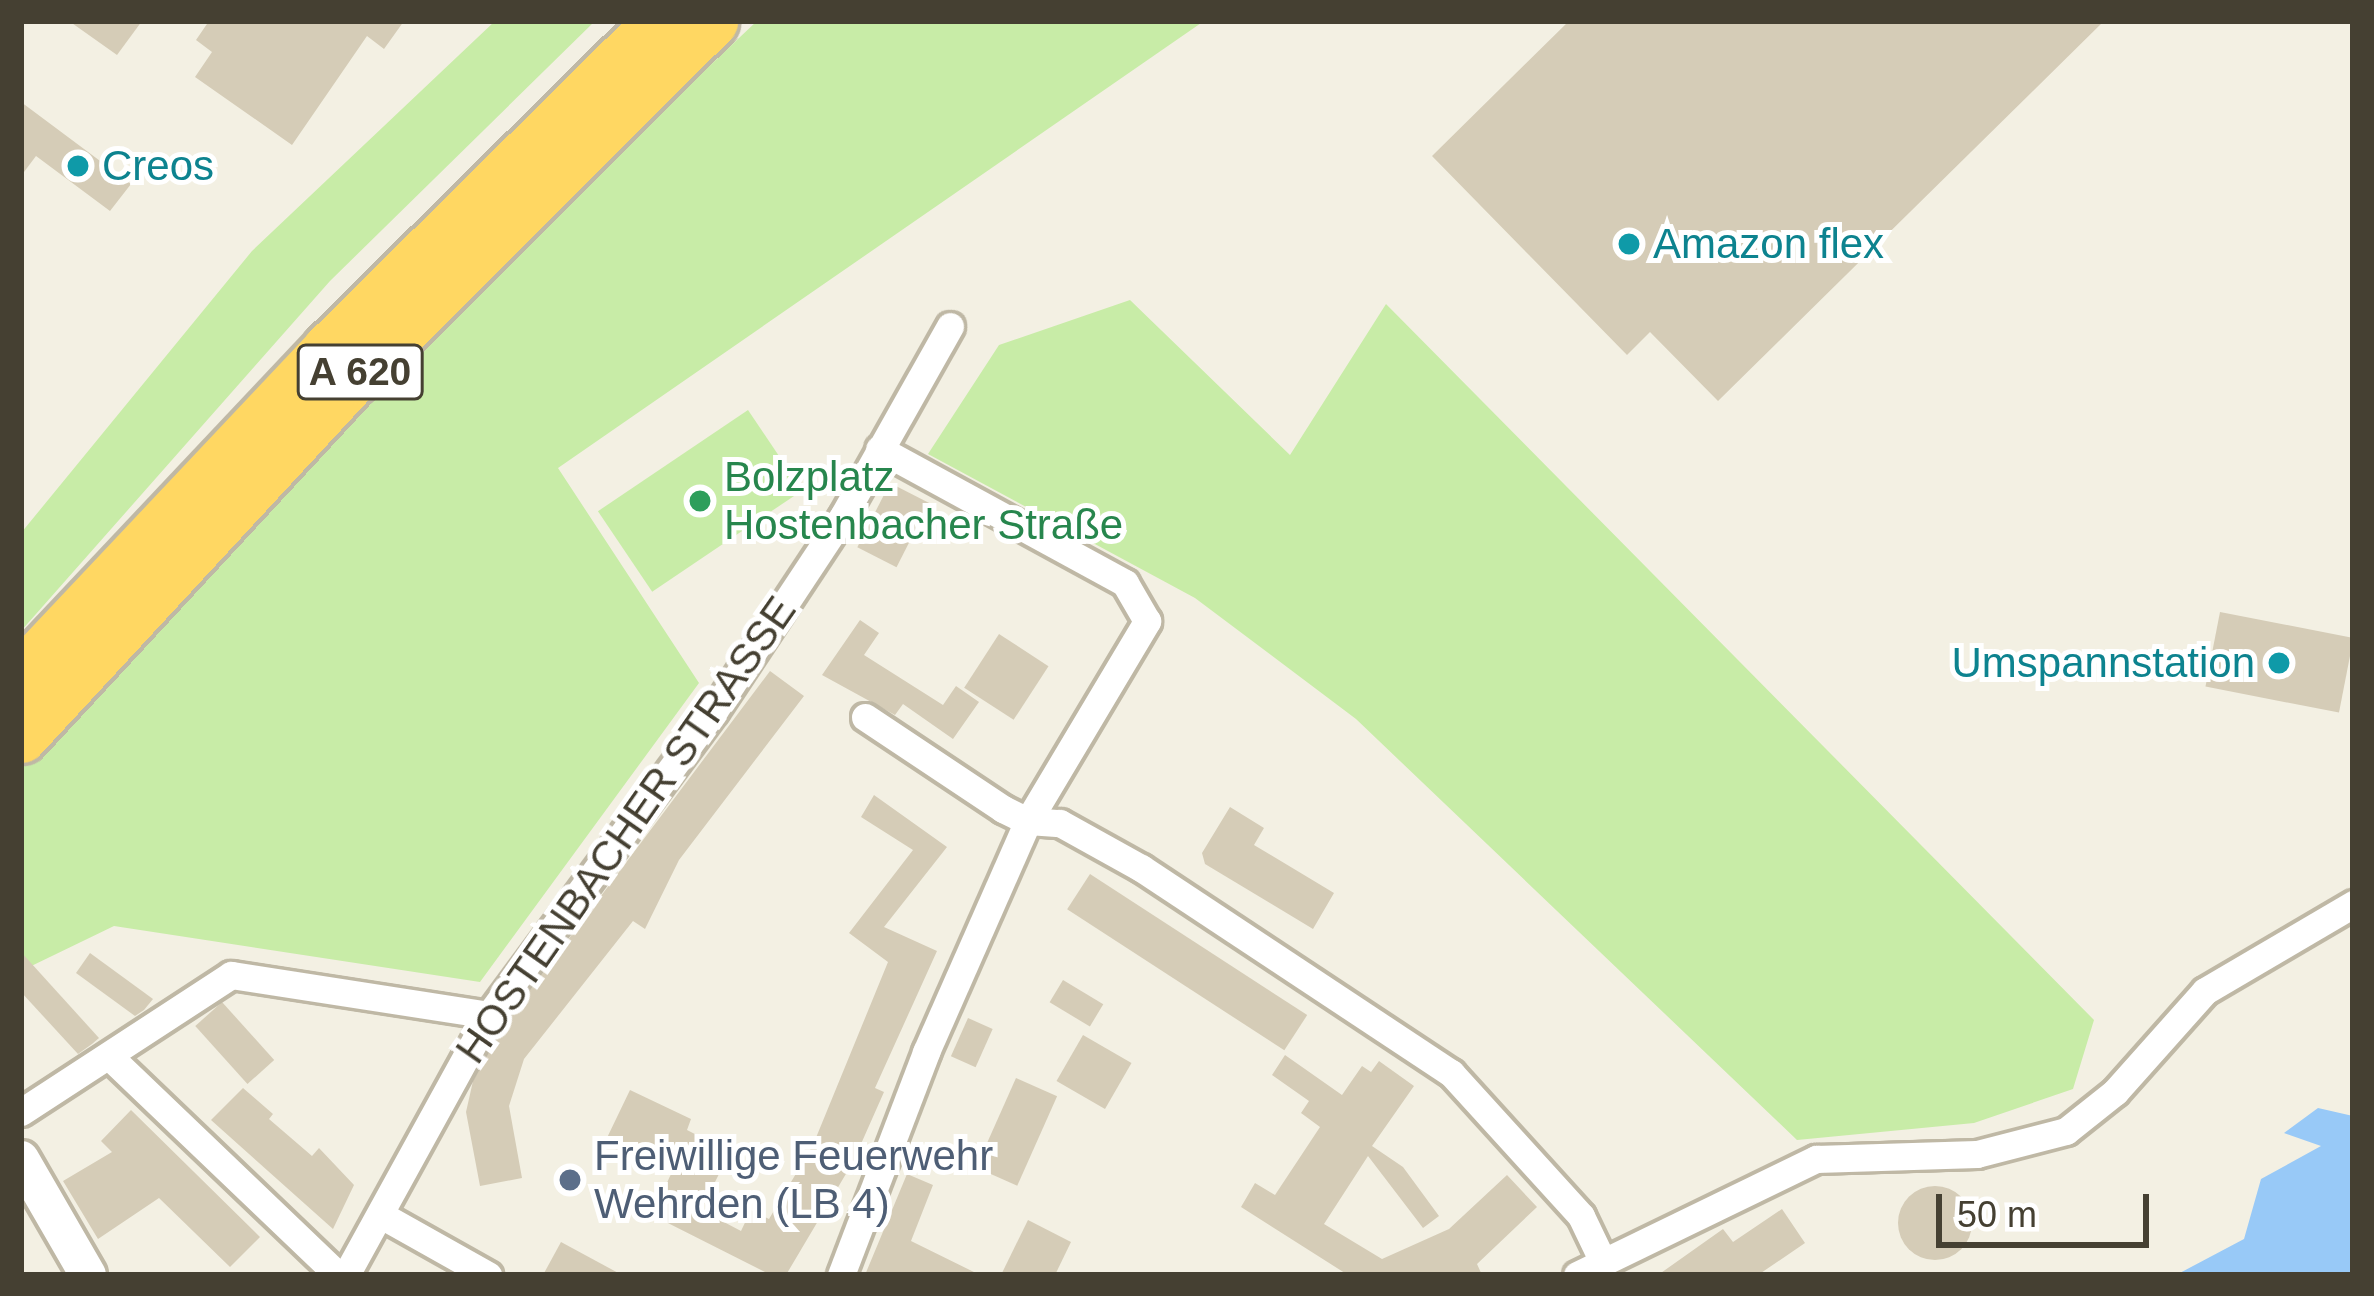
<!DOCTYPE html>
<html>
<head>
<meta charset="utf-8">
<style>
  body { margin:0 }
  #map { position:relative; width:2374px; height:1296px; overflow:hidden; background:#f3f0e3; font-family:Arial,sans-serif }
  div>[style] { position:absolute }
  [style*='--x'] { left:calc(var(--x)*1px); top:calc(var(--y)*1px); width:calc(var(--w)*1px); rotate:calc(var(--a)*1deg) }
  .green>* { inset:0; background:#c8eca7; transform-origin:0 0 }
  .water>* { inset:0; background:#98c9f7 }
  .building>* { inset:0; background:#d5ccb7; transform-origin:0 0 }
  .round { border-radius:50% }
  .roads { filter:drop-shadow(3px 0 #bfb8a5) drop-shadow(-3px 0 #bfb8a5) drop-shadow(0 3px #bfb8a5) drop-shadow(0 -3px #bfb8a5) }
  .minor>* { height:27px; margin:-13.5px; padding:0 13.5px; transform-origin:13.5px; border-radius:13.5px; background:#fff }
  .tertiary>* { height:36px; margin:-18px; padding:0 18px; transform-origin:18px; border-radius:18px; background:#fff }
  .motorway>* { height:51px; margin:-25.5px; padding:0 25.5px; transform-origin:25.5px; border-radius:25.5px; background:#ffd762 }
  .dots>* { width:33px; height:33px; translate:-50% -50%; box-sizing:border-box; border:6px solid #fff; border-radius:50% }
  span { translate:-50% -50%; white-space:nowrap; text-align:center; line-height:1.15; -webkit-text-stroke:10px #fff; paint-order:stroke }
  .shield-label span { padding:3px 9px; background:#fff; border:3px solid; border-radius:9px; -webkit-text-stroke-width:0 }
  .shield-label { font-size:39px; color:#454032; font-weight:700 }
  .culture-label { font-size:42px; color:#0d838f }
  .left { translate:0 -50%; text-align:left }
  .right { translate:-100% -50%; text-align:right }
  .leisure-label { font-size:42px; color:#27864d }
  .street-label { font-size:42px; color:#454032 }
  .service-label { font-size:42px; color:#4e5e75 }
  .frame { position:absolute; inset:0; border:24px solid #454032; pointer-events:none }
  .scale { position:absolute; left:1936px; top:1194px; width:213px; height:54px; box-sizing:border-box; border:6px solid #454032; border-top:0; padding-left:15px; font-size:36px; line-height:42px; white-space:nowrap; color:#454032; -webkit-text-stroke:9px #fff; paint-order:stroke }
</style>
</head>
<body>
<div id="map">
  <div class="green">
    <div style="clip-path:polygon(495px 21px,595px 21px,330px 281px,21px 631px,21px 533px,252px 251px)"></div>
    <div style="clip-path:polygon(757px 21px,1204px 21px,558px 468px,699px 683px,480px 982px,114px 926px,21px 971px,21px 767px,345px 410px)"></div>
    <div style="clip-path:polygon(1130px 300px,1290px 455px,1386px 304px,2094px 1020px,2073px 1089px,1974px 1123px,1797px 1140px,1356px 719px,1195px 598px,928px 454px,999px 345px)"></div>
    <div style="left:748px;top:410px;width:97px;height:181px;rotate:56deg"></div>
  </div>
  <div class="water">
    <div style="clip-path:polygon(2318px 1108px,2353px 1116px,2353px 1275px,2176px 1275px,2244px 1239px,2261px 1179px,2321px 1146px,2284px 1133px)"></div>
  </div>
  <div class="building">
    <div style="clip-path:polygon(69px 21px,142px 21px,117px 55px)"></div>
    <div style="clip-path:polygon(209px 21px,404px 21px,384px 49px,367px 36px,292px 145px,195px 77px,212px 52px,196px 40px)"></div>
    <div style="clip-path:polygon(1569px 21px,2104px 21px,1718px 401px,1650px 332px,1627px 355px,1432px 156px)"></div>
    <div style="clip-path:polygon(21px 102px,131px 184px,110px 211px,36px 156px,21px 176px)"></div>
    <div style="left:890px;top:483px;width:44px;height:72px;rotate:27deg"></div>
    <div style="left:2220px;top:612px;width:136px;height:76px;rotate:11deg"></div>
    <div style="clip-path:polygon(860px 620px,879px 633px,864px 655px,943px 705px,956px 686px,979px 702px,953px 739px,903px 704px,895px 715px,822px 675px)"></div>
    <div style="left:999px;top:634px;width:59px;height:64px;rotate:33deg"></div>
    <div style="clip-path:polygon(770px 671px,804px 696px,679px 860px,645px 929px,633px 921px,524px 1059px,509px 1106px,522px 1178px,480px 1186px,466px 1112px,473px 1081px,504px 1025px)"></div>
    <div style="clip-path:polygon(874px 795px,947px 847px,884px 927px,937px 951px,875px 1088px,884px 1092px,853px 1162px,786px 1275px,771px 1275px,652px 1215px,671px 1174px,604px 1144px,630px 1090px,691px 1119px,687px 1130px,730px 1152px,701px 1210px,741px 1231px,751px 1210px,769px 1219px,813px 1145px,888px 962px,849px 933px,913px 850px,861px 817px)"></div>
    <div style="clip-path:polygon(1230px 807px,1264px 828px,1254px 845px,1334px 893px,1313px 929px,1205px 864px,1202px 853px)"></div>
    <div style="left:1090px;top:874px;width:259px;height:42px;rotate:33deg"></div>
    <div style="clip-path:polygon(21px 952px,99px 1038px,92px 1044px,78px 1054px,21px 992px)"></div>
    <div style="clip-path:polygon(90px 953px,153px 999px,144px 1010px,135px 1016px,76px 973px)"></div>
    <div style="left:1063px;top:980px;width:47px;height:26px;rotate:31deg"></div>
    <div style="left:222px;top:1002px;width:78px;height:36px;rotate:48deg"></div>
    <div style="left:968px;top:1018px;width:27px;height:42px;rotate:24deg"></div>
    <div style="left:1083px;top:1035px;width:56px;height:53px;rotate:30deg"></div>
    <div style="clip-path:polygon(1285px 1055px,1342px 1095px,1362px 1066px,1371px 1072px,1379px 1061px,1414px 1086px,1372px 1146px,1403px 1167px,1439px 1216px,1423px 1228px,1368px 1156px,1324px 1224px,1382px 1259px,1449px 1229px,1507px 1175px,1537px 1207px,1477px 1264px,1482px 1275px,1348px 1275px,1241px 1207px,1255px 1183px,1275px 1195px,1320px 1127px,1301px 1113px,1309px 1101px,1272px 1075px)"></div>
    <div style="left:1016px;top:1078px;width:45px;height:98px;rotate:24deg"></div>
    <div style="clip-path:polygon(243px 1088px,273px 1114px,269px 1119px,312px 1156px,319px 1148px,354px 1185px,333px 1229px,211px 1120px)"></div>
    <div style="clip-path:polygon(131px 1110px,260px 1237px,230px 1267px,159px 1198px,98px 1239px,63px 1181px,112px 1152px,101px 1141px)"></div>
    <div style="clip-path:polygon(907px 1174px,933px 1185px,911px 1241px,980px 1275px,865px 1275px)"></div>
    <div class="round" style="left:1898px;top:1186px;width:74px;height:74px"></div>
    <div style="clip-path:polygon(1782px 1209px,1805px 1243px,1758px 1275px,1658px 1275px,1723px 1229px,1733px 1242px)"></div>
    <div style="clip-path:polygon(1028px 1220px,1071px 1242px,1055px 1275px,1001px 1275px)"></div>
    <div style="clip-path:polygon(561px 1242px,622px 1275px,543px 1275px)"></div>
  </div>
  <div class="roads">
    <div class="minor">
      <div style="--x:865;--y:717;--w:166;--a:33.7"></div>
      <div style="--x:1003;--y:809;--w:28;--a:26"></div>
      <div style="--x:1028;--y:821;--w:32;--a:4"></div>
      <div style="--x:1060;--y:823;--w:93;--a:29.1"></div>
      <div style="--x:1141;--y:868;--w:372;--a:33.5"></div>
      <div style="--x:1451;--y:1073;--w:193;--a:47.7"></div>
      <div style="--x:1581;--y:1216;--w:51;--a:64.4"></div>
      <div style="--x:111;--y:1058;--w:314;--a:43.7"></div>
      <div style="--x:21;--y:1112;--w:251;--a:-33.1"></div>
      <div style="--x:231;--y:975;--w:261;--a:8.8"></div>
      <div style="--x:381;--y:1215;--w:123;--a:29.3"></div>
      <div style="--x:346;--y:1275;--w:297;--a:-61.2"></div>
      <div style="--x:489;--y:1015;--w:378;--a:-53.5"></div>
      <div style="--x:714;--y:711;--w:234;--a:-56.5"></div>
      <div style="--x:843;--y:516;--w:218;--a:-60.6"></div>
      <div style="--x:841;--y:1275;--w:239;--a:-69.1"></div>
      <div style="--x:926;--y:1052;--w:253;--a:-66.2"></div>
      <div style="--x:1028;--y:821;--w:233;--a:-59.2"></div>
      <div style="--x:1147;--y:621;--w:44;--a:-120.1"></div>
      <div style="--x:1125;--y:583;--w:280;--a:-151.4"></div>
      <div style="--x:1577;--y:1275;--w:266;--a:-25.9"></div>
      <div style="--x:1816;--y:1159;--w:161;--a:-1.8"></div>
      <div style="--x:1977;--y:1154;--w:92;--a:-14.5"></div>
      <div style="--x:2066;--y:1131;--w:63;--a:-38.5"></div>
      <div style="--x:2115;--y:1092;--w:135;--a:-48.3"></div>
      <div style="--x:2205;--y:991;--w:172;--a:-30.4"></div>
    </div>
    <div class="tertiary">
      <div style="--x:21;--y:1159;--w:134;--a:60"></div>
    </div>
    <div class="motorway">
      <div style="--x:21;--y:675;--w:448;--a:-46.7"></div>
      <div style="--x:328;--y:349;--w:467;--a:-44.7"></div>
      <div style="--x:21;--y:737;--w:490;--a:-47.2"></div>
      <div style="--x:354;--y:378;--w:506;--a:-44.92"></div>
    </div>
  </div>
  <div class="dots">
    <div style="left:78px;top:166px;background:#0f9aa8"></div>
    <div style="left:1629px;top:244px;background:#0f9aa8"></div>
    <div style="left:700px;top:501px;background:#2e9e5b"></div>
    <div style="left:2279px;top:663px;background:#0f9aa8"></div>
    <div style="left:570px;top:1180px;background:#5c6f8a"></div>
  </div>
  <div class="shield-label">
    <span style="left:360px;top:372px">A 620</span>
  </div>
  <div class="culture-label">
    <span class="left" style="left:102px;top:166px">Creos</span>
    <span class="left" style="left:1653px;top:244px">Amazon flex</span>
    <span class="right" style="left:2255px;top:663px">Umspannstation</span>
  </div>
  <div class="leisure-label">
    <span class="left" style="left:724px;top:501px">Bolzplatz<br>Hostenbacher Straße</span>
  </div>
  <div class="street-label">
    <span style="left:626px;top:830px;rotate:-55deg">HOSTENBACHER STRASSE</span>
  </div>
  <div class="service-label">
    <span class="left" style="left:594px;top:1180px">Freiwillige Feuerwehr<br>Wehrden (LB 4)</span>
  </div>
  <div class="frame"></div>
  <div class="scale">50 m</div>
</div>
</body>
</html>
